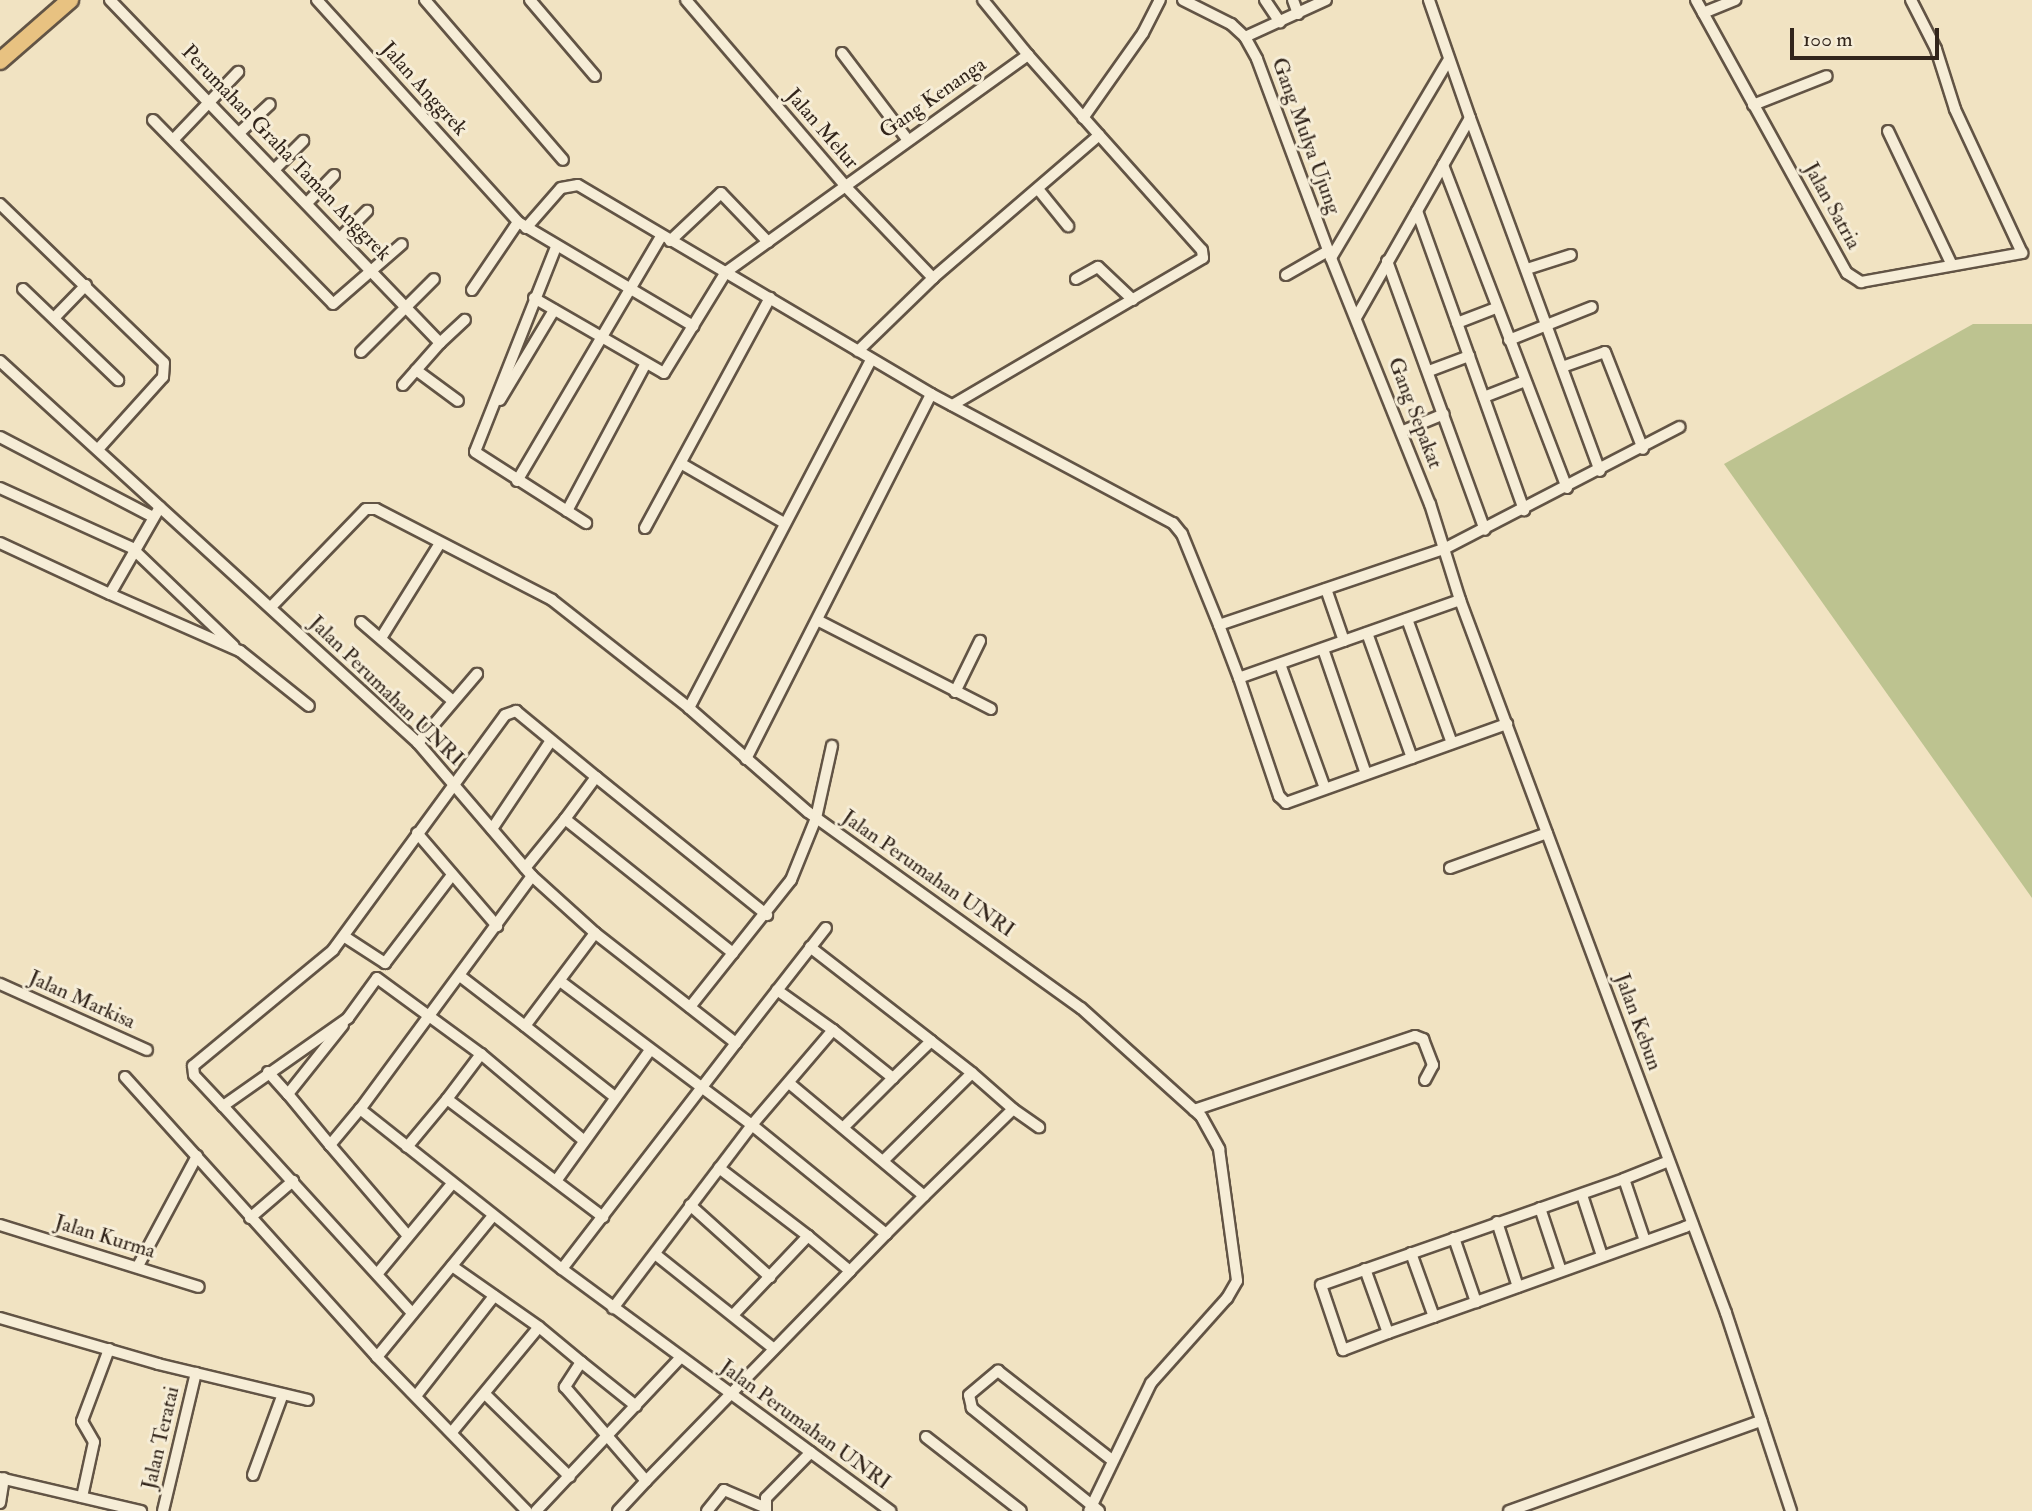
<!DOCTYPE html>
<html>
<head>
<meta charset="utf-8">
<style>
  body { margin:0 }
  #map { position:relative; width:2032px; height:1511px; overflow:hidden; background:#f1e3c2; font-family:"IM FELL Double Pica",serif }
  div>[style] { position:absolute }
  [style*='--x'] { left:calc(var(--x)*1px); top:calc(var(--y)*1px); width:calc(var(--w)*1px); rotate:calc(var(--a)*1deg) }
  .green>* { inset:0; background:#bdc390 }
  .roads { filter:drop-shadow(2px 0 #625445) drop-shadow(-2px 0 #625445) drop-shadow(0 2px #625445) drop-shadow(0 -2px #625445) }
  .minor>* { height:10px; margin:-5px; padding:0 5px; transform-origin:5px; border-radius:5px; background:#f6edd7 }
  .trunk>* { height:16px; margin:-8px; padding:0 8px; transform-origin:8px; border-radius:8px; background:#e8c281 }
  span { translate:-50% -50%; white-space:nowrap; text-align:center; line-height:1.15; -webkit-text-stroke:6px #f6edd7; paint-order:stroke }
  .street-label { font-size:21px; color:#32251b }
  .scale { position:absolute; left:1790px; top:28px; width:149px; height:32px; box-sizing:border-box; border:4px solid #32251b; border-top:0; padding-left:9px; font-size:21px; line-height:24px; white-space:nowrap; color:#32251b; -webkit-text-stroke:5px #f6edd7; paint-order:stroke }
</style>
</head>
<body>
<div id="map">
  <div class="green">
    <div style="clip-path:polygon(1973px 324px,2032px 324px,2032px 898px,1724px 464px)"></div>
  </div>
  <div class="roads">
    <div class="minor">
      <div style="--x:110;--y:0;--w:476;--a:46.1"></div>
      <div style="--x:440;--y:343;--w:56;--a:131.4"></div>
      <div style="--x:317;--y:0;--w:299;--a:47.8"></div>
      <div style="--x:518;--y:222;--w:204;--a:30.7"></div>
      <div style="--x:425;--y:0;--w:211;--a:49.2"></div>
      <div style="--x:530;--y:0;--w:100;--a:49.5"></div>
      <div style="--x:686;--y:0;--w:246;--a:49.4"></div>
      <div style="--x:846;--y:187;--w:126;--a:46.3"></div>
      <div style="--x:983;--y:0;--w:71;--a:50.7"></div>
      <div style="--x:1183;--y:0;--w:54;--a:26.6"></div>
      <div style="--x:1231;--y:24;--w:19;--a:43"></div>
      <div style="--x:1245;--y:37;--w:25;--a:61"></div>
      <div style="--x:1257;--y:59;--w:212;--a:69.6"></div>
      <div style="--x:1331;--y:258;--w:265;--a:68.1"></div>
      <div style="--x:1430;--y:504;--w:101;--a:72.6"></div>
      <div style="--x:1460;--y:600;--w:761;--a:69.54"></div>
      <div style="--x:1726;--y:1313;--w:208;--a:71.8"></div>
      <div style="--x:1265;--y:0;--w:27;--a:56"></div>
      <div style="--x:1293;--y:0;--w:15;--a:70"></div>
      <div style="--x:1696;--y:0;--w:312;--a:61.1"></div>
      <div style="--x:1847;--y:273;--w:17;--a:33"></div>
      <div style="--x:1861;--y:282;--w:164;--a:-10.2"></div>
      <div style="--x:2022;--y:253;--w:159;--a:-115"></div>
      <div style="--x:1955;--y:109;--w:63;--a:-107.6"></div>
      <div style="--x:1936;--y:49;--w:55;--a:-117"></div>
      <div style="--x:1703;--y:13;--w:35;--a:-22"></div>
      <div style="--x:1245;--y:37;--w:89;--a:-24.6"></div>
      <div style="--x:842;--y:53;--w:108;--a:52.9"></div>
      <div style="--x:1753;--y:105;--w:79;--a:-21.4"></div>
      <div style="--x:1083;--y:118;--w:104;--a:-54.8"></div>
      <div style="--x:1143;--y:33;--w:37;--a:-63"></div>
      <div style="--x:1470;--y:118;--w:376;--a:69.8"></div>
      <div style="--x:153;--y:120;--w:257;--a:45.6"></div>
      <div style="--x:333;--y:304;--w:91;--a:-41"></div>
      <div style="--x:1888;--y:131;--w:148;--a:64.5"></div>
      <div style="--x:239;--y:133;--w:42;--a:-43.1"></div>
      <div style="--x:174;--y:139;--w:93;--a:-46.3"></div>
      <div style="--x:1443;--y:165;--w:346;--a:69"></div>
      <div style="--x:275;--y:169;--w:40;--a:-45"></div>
      <div style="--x:1038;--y:189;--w:48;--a:51"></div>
      <div style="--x:307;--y:203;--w:39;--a:-46"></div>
      <div style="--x:0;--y:204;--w:228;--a:44.1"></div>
      <div style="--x:164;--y:363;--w:14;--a:94"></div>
      <div style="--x:163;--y:377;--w:96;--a:132"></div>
      <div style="--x:1417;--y:211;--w:318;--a:70.3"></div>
      <div style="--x:526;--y:228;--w:53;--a:-48.8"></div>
      <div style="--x:561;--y:188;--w:17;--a:-10"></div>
      <div style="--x:578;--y:185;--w:410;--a:30.6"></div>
      <div style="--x:931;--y:394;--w:274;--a:28.1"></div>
      <div style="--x:1173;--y:523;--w:14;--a:51"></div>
      <div style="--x:1182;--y:534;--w:98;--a:67.9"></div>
      <div style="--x:341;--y:237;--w:37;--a:-45"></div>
      <div style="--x:670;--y:241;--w:70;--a:-43.3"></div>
      <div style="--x:721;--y:193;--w:68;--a:46.2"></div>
      <div style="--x:556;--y:247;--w:220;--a:111.6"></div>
      <div style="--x:475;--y:452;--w:132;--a:32.6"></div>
      <div style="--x:1331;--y:258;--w:229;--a:-59.3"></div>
      <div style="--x:1387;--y:261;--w:286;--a:70"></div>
      <div style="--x:1527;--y:269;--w:46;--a:-17.7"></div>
      <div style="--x:1286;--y:275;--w:48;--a:-29.7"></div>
      <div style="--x:1076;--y:279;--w:25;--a:-29"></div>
      <div style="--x:1098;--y:267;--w:48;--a:43.3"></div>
      <div style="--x:23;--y:289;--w:132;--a:43.8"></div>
      <div style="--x:472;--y:290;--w:82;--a:-55.9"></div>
      <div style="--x:534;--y:298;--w:150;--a:30"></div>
      <div style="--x:664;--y:373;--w:119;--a:-58.5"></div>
      <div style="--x:726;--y:272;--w:372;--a:-35.7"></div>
      <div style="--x:1028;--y:55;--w:107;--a:48.4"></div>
      <div style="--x:56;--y:316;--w:43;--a:-45.9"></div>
      <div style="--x:1357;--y:316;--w:228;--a:-60.3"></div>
      <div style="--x:1470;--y:118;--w:125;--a:-109.2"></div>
      <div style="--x:1457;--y:323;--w:42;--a:-21"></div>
      <div style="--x:1509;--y:340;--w:89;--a:-21.7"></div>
      <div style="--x:440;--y:343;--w:34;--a:-43"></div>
      <div style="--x:858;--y:351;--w:105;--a:-44.2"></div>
      <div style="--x:933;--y:278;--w:219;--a:-40.7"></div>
      <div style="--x:1099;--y:135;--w:154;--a:48.2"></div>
      <div style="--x:1202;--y:250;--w:8;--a:83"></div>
      <div style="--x:1203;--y:258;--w:291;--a:149.6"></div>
      <div style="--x:361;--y:352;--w:103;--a:-45"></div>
      <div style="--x:0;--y:361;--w:566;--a:42.42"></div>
      <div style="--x:418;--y:743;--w:175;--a:49.4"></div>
      <div style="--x:532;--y:876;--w:85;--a:42.1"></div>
      <div style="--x:595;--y:933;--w:179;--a:38"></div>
      <div style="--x:736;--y:1043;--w:285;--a:127.6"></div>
      <div style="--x:562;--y:1269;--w:408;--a:36.4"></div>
      <div style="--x:1565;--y:366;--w:42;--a:-19.3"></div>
      <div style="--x:1605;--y:352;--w:104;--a:68.6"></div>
      <div style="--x:416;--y:370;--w:52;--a:36.4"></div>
      <div style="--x:1429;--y:371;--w:43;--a:-20.6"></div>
      <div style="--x:1484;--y:397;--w:44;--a:-21.3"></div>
      <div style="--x:500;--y:400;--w:105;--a:-59"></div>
      <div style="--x:1403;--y:431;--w:44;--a:-22.5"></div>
      <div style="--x:0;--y:437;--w:173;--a:27.6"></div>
      <div style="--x:682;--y:464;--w:118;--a:30"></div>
      <div style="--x:517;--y:481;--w:283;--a:-59.5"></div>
      <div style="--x:0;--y:488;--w:145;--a:24.4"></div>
      <div style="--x:132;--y:548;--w:141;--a:43.9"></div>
      <div style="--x:160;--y:507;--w:100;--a:119.9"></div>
      <div style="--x:110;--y:594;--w:142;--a:23.7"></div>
      <div style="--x:240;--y:651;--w:88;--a:38.6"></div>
      <div style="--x:567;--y:511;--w:166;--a:-61.9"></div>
      <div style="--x:645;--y:528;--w:262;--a:-61.5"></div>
      <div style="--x:0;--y:543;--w:121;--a:24.9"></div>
      <div style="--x:1326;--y:589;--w:55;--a:70.9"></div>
      <div style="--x:1460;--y:600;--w:234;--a:160.6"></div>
      <div style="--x:1239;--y:678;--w:125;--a:71.3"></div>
      <div style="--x:1279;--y:796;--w:10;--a:45"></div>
      <div style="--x:1286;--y:803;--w:235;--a:-19.7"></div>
      <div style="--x:271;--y:607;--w:136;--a:-45.9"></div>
      <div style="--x:366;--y:509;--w:10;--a:0"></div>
      <div style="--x:376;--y:509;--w:198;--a:27.3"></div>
      <div style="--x:552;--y:600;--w:174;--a:38.2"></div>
      <div style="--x:689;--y:708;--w:158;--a:41.2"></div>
      <div style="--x:808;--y:812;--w:336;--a:35.7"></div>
      <div style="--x:1081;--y:1008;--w:161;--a:42"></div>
      <div style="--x:1201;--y:1116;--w:38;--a:61"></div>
      <div style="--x:1219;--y:1149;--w:133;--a:82.2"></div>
      <div style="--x:1237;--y:1281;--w:20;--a:120"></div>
      <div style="--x:1227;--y:1298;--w:114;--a:131.8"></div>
      <div style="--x:1151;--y:1383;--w:142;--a:115.8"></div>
      <div style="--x:1407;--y:619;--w:132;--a:70.1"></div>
      <div style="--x:819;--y:621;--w:193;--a:27.1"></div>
      <div style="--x:361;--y:622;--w:121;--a:40.7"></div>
      <div style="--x:1367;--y:633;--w:133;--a:70.2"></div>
      <div style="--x:381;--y:638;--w:110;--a:-58.1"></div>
      <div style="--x:1323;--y:649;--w:132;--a:71"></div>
      <div style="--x:1280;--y:664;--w:132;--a:70.1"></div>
      <div style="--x:1239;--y:678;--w:57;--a:-110.7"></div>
      <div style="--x:1219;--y:625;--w:240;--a:-18.7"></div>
      <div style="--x:1446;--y:548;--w:263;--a:-27.4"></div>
      <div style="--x:955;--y:692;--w:57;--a:-63.9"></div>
      <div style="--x:689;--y:708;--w:393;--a:-62.4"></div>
      <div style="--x:418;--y:743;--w:91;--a:-49.5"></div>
      <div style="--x:746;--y:759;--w:409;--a:-63.1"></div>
      <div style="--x:565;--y:819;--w:52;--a:-53.6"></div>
      <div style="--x:596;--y:777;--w:220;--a:38.9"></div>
      <div style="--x:492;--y:829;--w:105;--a:-56.3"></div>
      <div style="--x:417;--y:833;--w:123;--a:49.3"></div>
      <div style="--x:525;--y:868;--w:63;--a:-50.8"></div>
      <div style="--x:565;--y:819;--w:215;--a:38.6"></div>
      <div style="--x:1450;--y:868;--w:103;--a:-19.8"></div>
      <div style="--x:532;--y:876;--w:290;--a:126.4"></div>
      <div style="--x:360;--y:1109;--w:258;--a:38.4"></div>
      <div style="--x:595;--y:933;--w:116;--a:127"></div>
      <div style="--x:525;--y:1026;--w:115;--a:38.3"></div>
      <div style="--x:345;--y:937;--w:48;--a:33"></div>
      <div style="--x:385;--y:963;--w:111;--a:-52.7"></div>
      <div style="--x:810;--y:947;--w:153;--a:37.8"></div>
      <div style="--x:460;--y:976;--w:82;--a:37.6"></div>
      <div style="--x:560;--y:981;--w:240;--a:36.9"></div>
      <div style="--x:752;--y:1125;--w:230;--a:127.2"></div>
      <div style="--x:0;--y:984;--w:161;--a:24.2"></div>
      <div style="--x:777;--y:990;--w:69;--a:35.5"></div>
      <div style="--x:833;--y:1030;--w:125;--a:130.5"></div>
      <div style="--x:752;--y:1125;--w:173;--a:39.1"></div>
      <div style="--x:886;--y:1234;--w:52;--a:134.2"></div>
      <div style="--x:690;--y:1007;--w:162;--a:-51.5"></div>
      <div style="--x:791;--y:880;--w:67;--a:-68"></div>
      <div style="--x:816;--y:818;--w:74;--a:-77.5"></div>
      <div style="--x:833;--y:1030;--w:77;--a:38.7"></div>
      <div style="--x:893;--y:1078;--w:68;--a:135"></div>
      <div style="--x:736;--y:1043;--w:146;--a:-52"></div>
      <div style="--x:481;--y:1054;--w:133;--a:40.1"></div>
      <div style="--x:268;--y:1072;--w:30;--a:48"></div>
      <div style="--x:125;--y:1077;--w:377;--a:48"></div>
      <div style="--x:377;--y:1357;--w:181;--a:-50.6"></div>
      <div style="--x:893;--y:1078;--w:53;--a:-44.2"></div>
      <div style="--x:931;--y:1041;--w:52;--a:38"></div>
      <div style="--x:789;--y:1083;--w:176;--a:39.9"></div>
      <div style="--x:924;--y:1196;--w:54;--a:135"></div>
      <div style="--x:223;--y:1106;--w:42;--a:-133.1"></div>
      <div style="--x:194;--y:1075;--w:9;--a:-96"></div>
      <div style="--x:193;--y:1066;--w:182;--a:-39.6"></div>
      <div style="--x:333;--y:950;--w:291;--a:-53.8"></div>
      <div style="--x:505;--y:715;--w:12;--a:-20"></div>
      <div style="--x:516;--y:711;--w:104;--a:39.5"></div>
      <div style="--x:360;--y:1109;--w:47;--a:129.8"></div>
      <div style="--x:330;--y:1145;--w:120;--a:49.4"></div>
      <div style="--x:1194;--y:1110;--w:233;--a:-18.5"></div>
      <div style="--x:1415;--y:1036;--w:9;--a:21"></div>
      <div style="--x:1423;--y:1039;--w:28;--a:69"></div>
      <div style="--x:1433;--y:1065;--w:17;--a:118"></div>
      <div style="--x:330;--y:1145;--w:66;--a:-129.5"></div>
      <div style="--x:288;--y:1094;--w:88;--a:-51.4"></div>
      <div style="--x:407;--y:1147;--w:62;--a:-50.2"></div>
      <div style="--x:885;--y:1159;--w:122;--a:-44.7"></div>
      <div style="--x:972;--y:1073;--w:55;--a:41.3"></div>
      <div style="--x:719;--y:1168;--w:112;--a:37.4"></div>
      <div style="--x:1624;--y:1179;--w:48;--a:-21.8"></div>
      <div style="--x:556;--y:1181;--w:161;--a:-54.3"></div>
      <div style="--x:1582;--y:1195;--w:64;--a:71.8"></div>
      <div style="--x:924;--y:1196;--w:124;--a:-44.3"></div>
      <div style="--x:1013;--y:1109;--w:32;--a:35"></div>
      <div style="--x:690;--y:1205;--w:108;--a:42"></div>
      <div style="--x:1540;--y:1208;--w:66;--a:71.6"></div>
      <div style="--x:250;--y:1218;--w:57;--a:-40.7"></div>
      <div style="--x:1497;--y:1222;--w:68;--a:72.1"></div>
      <div style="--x:0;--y:1225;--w:208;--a:17.3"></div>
      <div style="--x:1454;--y:1238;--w:68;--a:71"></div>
      <div style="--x:1645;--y:1241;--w:65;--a:-108.7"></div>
      <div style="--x:1624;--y:1179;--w:321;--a:160.7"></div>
      <div style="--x:1321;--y:1285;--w:69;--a:71.3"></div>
      <div style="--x:1343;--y:1350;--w:48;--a:-20.7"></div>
      <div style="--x:1388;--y:1333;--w:93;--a:-19.4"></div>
      <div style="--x:1476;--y:1302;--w:222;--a:-19.7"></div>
      <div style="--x:1685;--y:1227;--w:8;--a:-23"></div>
      <div style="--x:1411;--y:1253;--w:68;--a:70.2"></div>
      <div style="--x:655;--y:1254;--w:152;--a:38.6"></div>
      <div style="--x:138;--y:1266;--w:125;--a:-61.8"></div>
      <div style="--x:452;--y:1266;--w:106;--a:35"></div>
      <div style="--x:1365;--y:1269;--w:68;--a:70.2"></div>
      <div style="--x:378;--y:1273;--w:114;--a:-50.3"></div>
      <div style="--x:412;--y:1313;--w:280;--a:-132.4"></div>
      <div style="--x:223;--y:1106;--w:153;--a:-35.1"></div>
      <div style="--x:348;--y:1018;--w:49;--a:-54.1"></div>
      <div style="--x:377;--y:978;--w:129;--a:36.2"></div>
      <div style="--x:481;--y:1054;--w:56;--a:127.1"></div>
      <div style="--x:447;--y:1099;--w:196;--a:37.1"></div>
      <div style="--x:0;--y:1318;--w:165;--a:16.2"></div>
      <div style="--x:158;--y:1364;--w:154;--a:13.5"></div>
      <div style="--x:377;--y:1357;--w:215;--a:45.8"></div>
      <div style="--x:486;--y:1395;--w:117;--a:44.3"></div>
      <div style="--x:416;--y:1396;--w:127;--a:-52"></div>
      <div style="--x:636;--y:1406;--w:70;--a:-141.3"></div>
      <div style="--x:581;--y:1362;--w:30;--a:123"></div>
      <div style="--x:565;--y:1387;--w:124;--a:49.2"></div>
      <div style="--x:646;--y:1481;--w:293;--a:-45.8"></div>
      <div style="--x:850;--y:1271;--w:55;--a:-140.2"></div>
      <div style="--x:808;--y:1236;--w:108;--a:133.5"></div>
      <div style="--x:452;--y:1432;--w:136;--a:-50.4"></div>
      <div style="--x:539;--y:1327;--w:55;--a:39.8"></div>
      <div style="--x:926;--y:1437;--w:120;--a:37.9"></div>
      <div style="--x:253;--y:1475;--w:86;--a:-69.7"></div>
      <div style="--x:0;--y:1478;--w:145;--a:13.2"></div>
      <div style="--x:82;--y:1497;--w:56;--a:-77.7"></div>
      <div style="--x:94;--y:1442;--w:24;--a:-120"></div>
      <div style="--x:82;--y:1421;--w:77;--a:-69.4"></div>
      <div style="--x:0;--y:1503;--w:25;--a:-81"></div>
      <div style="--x:163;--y:1511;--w:142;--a:-76.6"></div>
      <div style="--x:536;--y:1511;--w:210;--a:-46.7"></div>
      <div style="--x:618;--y:1511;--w:41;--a:-47"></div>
      <div style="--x:707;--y:1511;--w:27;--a:-51"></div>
      <div style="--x:724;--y:1490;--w:43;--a:23"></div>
      <div style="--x:766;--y:1511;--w:13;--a:-90"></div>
      <div style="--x:766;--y:1498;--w:64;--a:-45.6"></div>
      <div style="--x:1099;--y:1511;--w:164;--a:-141"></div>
      <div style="--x:972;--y:1408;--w:13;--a:-103"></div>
      <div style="--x:969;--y:1395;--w:38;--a:-40"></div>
      <div style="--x:998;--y:1371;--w:145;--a:38"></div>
      <div style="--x:1509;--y:1511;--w:268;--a:-19.7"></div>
    </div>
    <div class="trunk">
      <div style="--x:0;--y:61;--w:93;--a:-41.1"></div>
    </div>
  </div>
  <div class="street-label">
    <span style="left:424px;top:89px;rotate:48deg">Jalan Anggrek</span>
    <span style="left:933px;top:98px;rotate:-35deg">Gang Kenanga</span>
    <span style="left:822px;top:129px;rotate:49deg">Jalan Melur</span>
    <span style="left:1306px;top:136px;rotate:70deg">Gang Mulya Ujung</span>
    <span style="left:286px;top:153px;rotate:46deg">Perumahan Graha Taman Anggrek</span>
    <span style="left:1832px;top:206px;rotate:61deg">Jalan Satria</span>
    <span style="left:1415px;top:413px;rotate:69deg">Gang Sepakat</span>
    <span style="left:386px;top:691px;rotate:44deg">Jalan Perumahan UNRI</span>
    <span style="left:928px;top:874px;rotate:35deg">Jalan Perumahan UNRI</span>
    <span style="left:82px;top:1000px;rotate:24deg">Jalan Markisa</span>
    <span style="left:1638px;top:1022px;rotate:70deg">Jalan Kebun</span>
    <span style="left:105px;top:1237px;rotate:17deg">Jalan Kurma</span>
    <span style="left:805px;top:1425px;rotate:36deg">Jalan Perumahan UNRI</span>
    <span style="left:161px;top:1438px;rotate:-77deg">Jalan Teratai</span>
  </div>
  <div class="scale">100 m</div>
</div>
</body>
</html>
